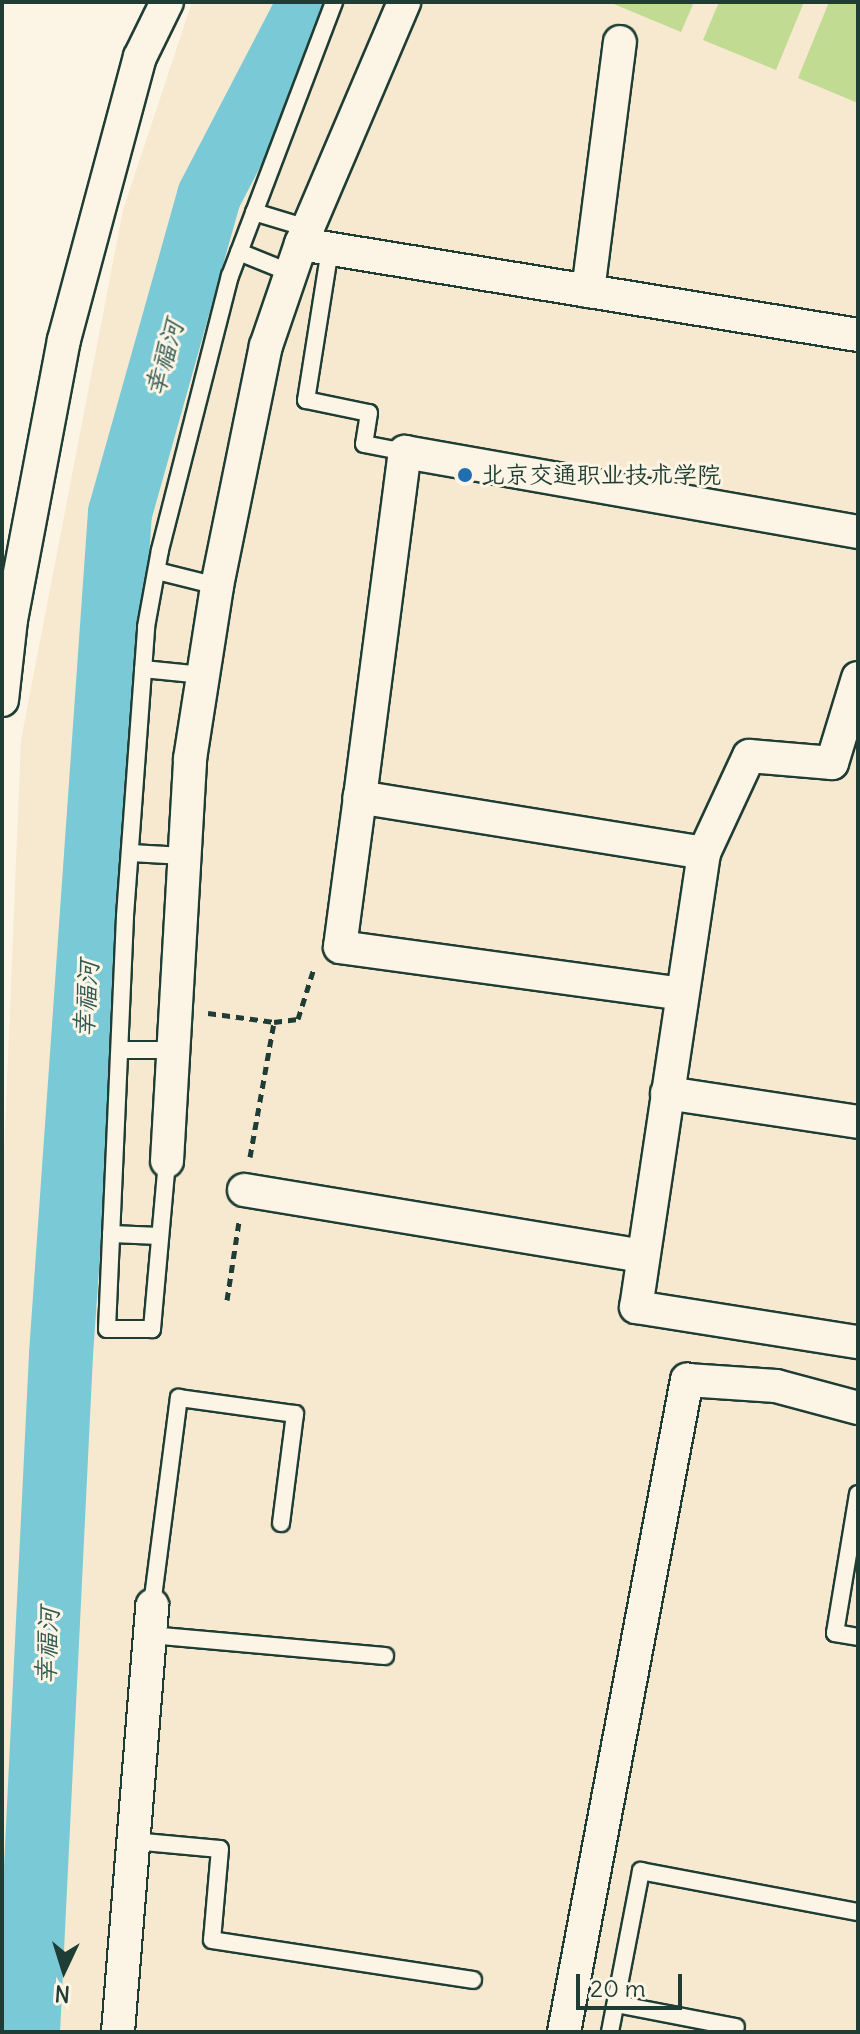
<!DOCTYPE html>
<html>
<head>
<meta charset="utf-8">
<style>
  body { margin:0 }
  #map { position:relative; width:860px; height:2034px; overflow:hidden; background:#fcf5e5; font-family:Delius,"LXGW WenKai TC",sans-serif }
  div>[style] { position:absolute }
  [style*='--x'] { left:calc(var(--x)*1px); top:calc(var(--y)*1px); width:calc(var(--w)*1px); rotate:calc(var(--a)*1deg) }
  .built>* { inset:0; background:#f6e9d0 }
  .green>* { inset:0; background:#c1db92 }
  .river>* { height:64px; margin:-32px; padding:0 32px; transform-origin:32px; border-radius:32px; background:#7ac9d6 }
  .path>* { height:5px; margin-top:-2.5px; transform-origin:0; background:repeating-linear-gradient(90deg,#1f3d34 0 8px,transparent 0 14px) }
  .roads { filter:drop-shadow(2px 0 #1f3d34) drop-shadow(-2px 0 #1f3d34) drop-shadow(0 2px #1f3d34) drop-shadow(0 -2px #1f3d34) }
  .lane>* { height:16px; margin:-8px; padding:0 8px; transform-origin:8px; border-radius:8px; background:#fcf5e5 }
  .street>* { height:32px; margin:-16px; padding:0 16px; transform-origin:16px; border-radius:16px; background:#fcf5e5 }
  .dots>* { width:22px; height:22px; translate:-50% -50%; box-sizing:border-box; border:4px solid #fcf5e5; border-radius:50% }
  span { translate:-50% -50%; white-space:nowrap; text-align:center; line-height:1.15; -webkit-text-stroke:6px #fcf5e5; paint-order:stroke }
  .poi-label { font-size:24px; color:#1f3d34 }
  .left { translate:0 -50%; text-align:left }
  .water-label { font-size:26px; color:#315954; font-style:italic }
  .frame { position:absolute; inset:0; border:4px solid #1f3d34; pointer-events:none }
  .north { position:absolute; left:24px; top:1930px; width:80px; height:80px; -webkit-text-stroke:6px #fcf5e5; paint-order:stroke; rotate:184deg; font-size:22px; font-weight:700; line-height:32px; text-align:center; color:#1f3d34 }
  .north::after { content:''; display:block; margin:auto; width:28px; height:36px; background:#1f3d34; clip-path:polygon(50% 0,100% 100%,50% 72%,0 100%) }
  .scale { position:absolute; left:576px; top:1974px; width:106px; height:36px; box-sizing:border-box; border:4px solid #1f3d34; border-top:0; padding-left:10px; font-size:24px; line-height:28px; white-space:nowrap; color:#1f3d34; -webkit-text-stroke:6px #fcf5e5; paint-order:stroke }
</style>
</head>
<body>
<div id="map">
  <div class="built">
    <div style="clip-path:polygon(192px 2px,858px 2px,858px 2032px,2px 2032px,2px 1205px,21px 740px,123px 210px)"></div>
  </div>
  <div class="green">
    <div style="clip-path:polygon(609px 2px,694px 2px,681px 32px)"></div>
    <div style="clip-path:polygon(719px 2px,804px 2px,776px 70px,703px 40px)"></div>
    <div style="clip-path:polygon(829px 2px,858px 2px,858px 103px,798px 78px)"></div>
  </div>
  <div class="river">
    <div style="--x:28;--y:2032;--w:679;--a:-87.21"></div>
    <div style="--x:61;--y:1354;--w:843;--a:-85.99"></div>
    <div style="--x:120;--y:513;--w:329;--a:-74.3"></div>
    <div style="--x:209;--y:196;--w:219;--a:-62.5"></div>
  </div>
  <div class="path">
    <div style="--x:208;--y:1013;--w:67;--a:7.8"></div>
    <div style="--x:250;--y:1157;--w:137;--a:-79.9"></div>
    <div style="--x:274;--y:1022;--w:24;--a:-7"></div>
    <div style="--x:298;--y:1019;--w:53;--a:-72.6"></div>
    <div style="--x:227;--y:1300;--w:79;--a:-81.3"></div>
  </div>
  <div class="roads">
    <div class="lane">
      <div style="--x:254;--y:212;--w:55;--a:16.8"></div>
      <div style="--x:330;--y:249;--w:153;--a:99"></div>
      <div style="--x:306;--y:400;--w:64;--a:11.7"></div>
      <div style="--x:369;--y:413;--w:31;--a:99"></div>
      <div style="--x:364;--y:444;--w:42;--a:11"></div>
      <div style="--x:239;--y:252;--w:56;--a:22"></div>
      <div style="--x:157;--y:571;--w:62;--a:14"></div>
      <div style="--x:143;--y:669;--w:60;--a:5.7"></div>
      <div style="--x:130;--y:853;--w:55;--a:3.1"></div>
      <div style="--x:120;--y:1050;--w:53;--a:0"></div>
      <div style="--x:167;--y:1161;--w:169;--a:95.1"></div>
      <div style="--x:152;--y:1329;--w:45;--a:180"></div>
      <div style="--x:107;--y:1329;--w:413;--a:-87.5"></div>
      <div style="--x:125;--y:916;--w:290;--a:-85.8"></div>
      <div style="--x:146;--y:627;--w:78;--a:-79.7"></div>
      <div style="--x:160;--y:550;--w:283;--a:-75.7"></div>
      <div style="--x:230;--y:276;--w:293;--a:-69.2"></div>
      <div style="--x:111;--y:1234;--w:49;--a:2.3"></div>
      <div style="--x:858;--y:1494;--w:141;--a:99.4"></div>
      <div style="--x:835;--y:1633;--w:23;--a:10"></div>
      <div style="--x:152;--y:1605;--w:209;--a:-82.6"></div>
      <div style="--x:179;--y:1398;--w:117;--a:7.9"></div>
      <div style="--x:295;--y:1414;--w:110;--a:97.3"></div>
      <div style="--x:150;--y:1635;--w:236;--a:5.1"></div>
      <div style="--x:133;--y:1841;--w:87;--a:5.3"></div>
      <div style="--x:220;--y:1849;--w:91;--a:95"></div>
      <div style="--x:212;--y:1940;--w:264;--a:8.7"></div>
      <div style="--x:616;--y:2004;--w:122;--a:10.9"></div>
      <div style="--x:610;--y:2032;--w:164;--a:-79.1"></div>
      <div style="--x:641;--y:1871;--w:221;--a:10.7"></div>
    </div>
    <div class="street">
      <div style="--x:301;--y:244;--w:564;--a:9.28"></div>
      <div style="--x:588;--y:291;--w:251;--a:-82.7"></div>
      <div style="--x:858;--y:678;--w:89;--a:107"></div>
      <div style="--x:832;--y:763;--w:83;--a:-175.2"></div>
      <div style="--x:749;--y:756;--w:107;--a:114.9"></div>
      <div style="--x:704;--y:853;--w:459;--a:98.5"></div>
      <div style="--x:636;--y:1307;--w:225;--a:9"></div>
      <div style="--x:2;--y:700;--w:81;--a:-83.6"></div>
      <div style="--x:11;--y:620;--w:285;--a:-79.3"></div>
      <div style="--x:64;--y:340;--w:293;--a:-75"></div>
      <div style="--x:140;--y:57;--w:61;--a:-63.9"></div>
      <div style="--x:360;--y:797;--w:151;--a:97.6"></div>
      <div style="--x:340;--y:947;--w:345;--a:7.8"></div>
      <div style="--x:704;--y:853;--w:349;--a:-170.8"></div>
      <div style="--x:360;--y:797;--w:348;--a:-82.6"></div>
      <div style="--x:405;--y:452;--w:460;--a:10"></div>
      <div style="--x:667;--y:1093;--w:193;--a:8.6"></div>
      <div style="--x:167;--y:1161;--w:403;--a:-86.7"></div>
      <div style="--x:190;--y:759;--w:175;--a:-81.1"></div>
      <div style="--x:217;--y:586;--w:245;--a:-78.5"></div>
      <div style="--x:266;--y:346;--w:108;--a:-71.1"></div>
      <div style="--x:301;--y:244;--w:263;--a:-66.9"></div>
      <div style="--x:244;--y:1190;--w:404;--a:9.4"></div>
      <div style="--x:118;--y:2032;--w:428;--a:-85.4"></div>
      <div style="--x:564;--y:2032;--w:664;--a:-79.32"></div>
      <div style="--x:687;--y:1380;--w:89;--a:3.9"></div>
      <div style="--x:776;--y:1386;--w:85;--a:15"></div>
    </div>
  </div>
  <div class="dots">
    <div style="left:465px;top:475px;background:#1f6fb2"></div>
  </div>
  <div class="poi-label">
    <span class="left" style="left:481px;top:475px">北京交通职业技术学院</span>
  </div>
  <div class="water-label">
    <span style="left:164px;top:358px;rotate:-74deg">幸福河</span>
    <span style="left:86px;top:999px;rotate:-86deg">幸福河</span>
    <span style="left:47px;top:1646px;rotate:-87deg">幸福河</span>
  </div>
  <div class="frame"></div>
  <div class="north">N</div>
  <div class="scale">20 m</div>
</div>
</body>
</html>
